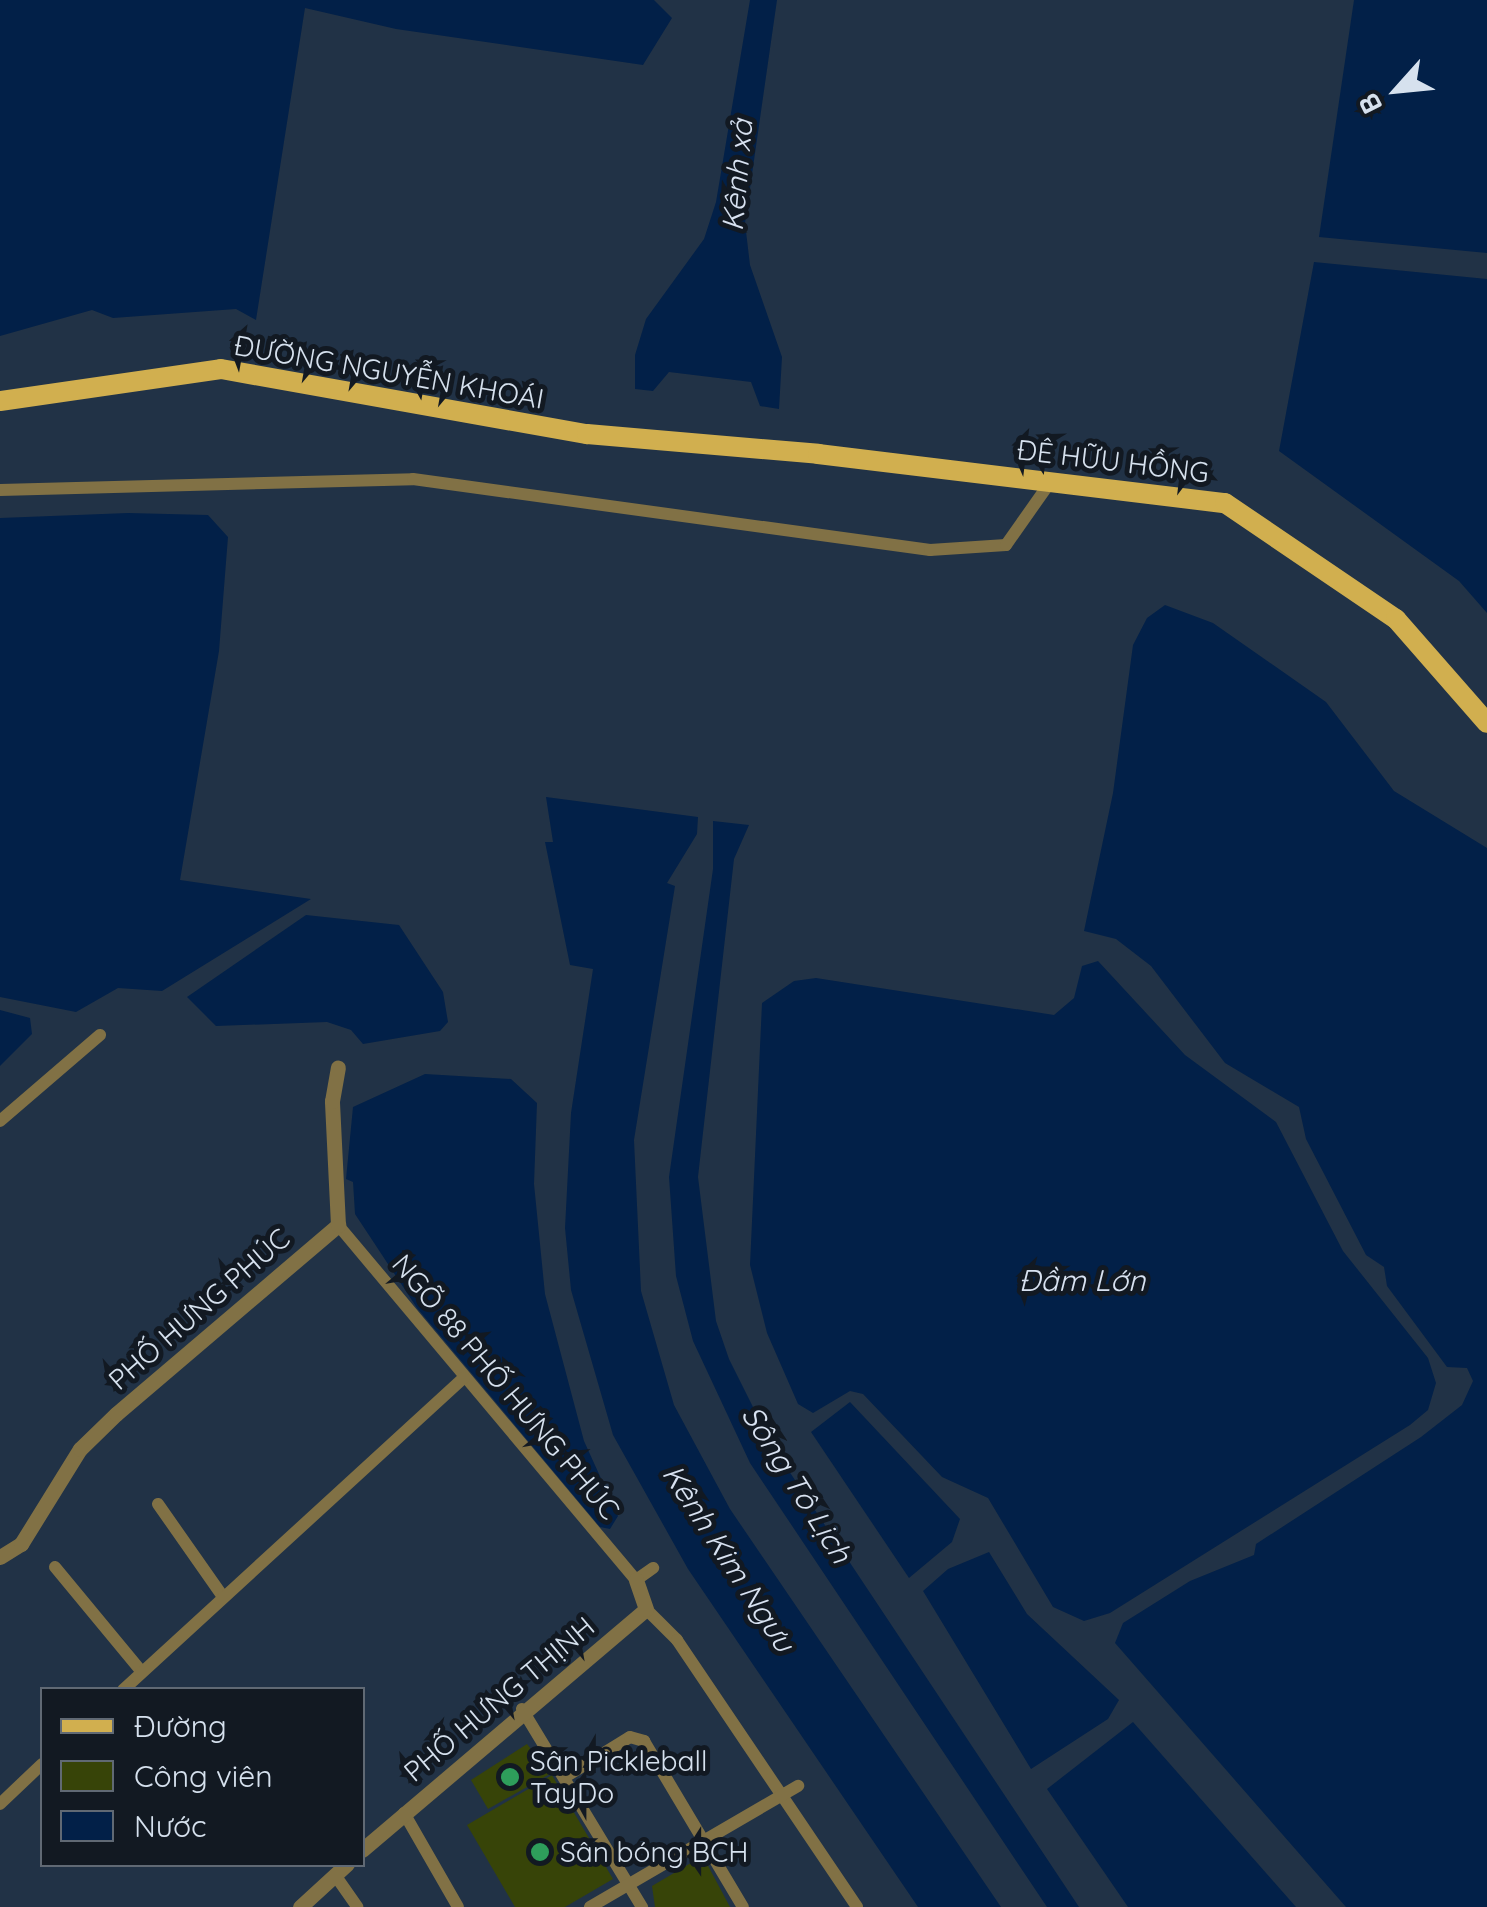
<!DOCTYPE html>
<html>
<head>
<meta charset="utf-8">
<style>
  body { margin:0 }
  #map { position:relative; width:1487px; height:1907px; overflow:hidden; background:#213246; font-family:Quicksand,sans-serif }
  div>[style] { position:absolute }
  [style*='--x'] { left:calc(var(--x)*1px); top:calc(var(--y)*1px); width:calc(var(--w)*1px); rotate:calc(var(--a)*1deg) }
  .green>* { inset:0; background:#374408 }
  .water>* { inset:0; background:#022048 }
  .minor>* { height:12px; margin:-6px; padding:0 6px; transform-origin:6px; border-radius:6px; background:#817145 }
  .tertiary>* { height:15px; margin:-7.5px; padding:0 7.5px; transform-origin:7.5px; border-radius:7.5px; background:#817145 }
  .primary>* { height:20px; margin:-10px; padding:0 10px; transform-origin:10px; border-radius:10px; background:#d1af4f }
  .dots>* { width:28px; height:28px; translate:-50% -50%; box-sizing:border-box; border:5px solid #121922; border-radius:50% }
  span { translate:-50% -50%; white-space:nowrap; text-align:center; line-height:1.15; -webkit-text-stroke:10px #121922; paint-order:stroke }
  .street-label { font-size:28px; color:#d6e1ee }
  .poi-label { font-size:28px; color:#d6e1ee }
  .left { translate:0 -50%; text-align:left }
  .water-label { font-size:30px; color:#d8e2f1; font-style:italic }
  .legend { position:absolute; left:40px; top:1687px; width:325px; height:180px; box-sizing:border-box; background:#121922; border:2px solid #606974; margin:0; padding:12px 18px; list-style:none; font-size:30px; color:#d6e1ee }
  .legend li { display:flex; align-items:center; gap:20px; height:50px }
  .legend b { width:50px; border:2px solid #606974 }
  .north { position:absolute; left:1347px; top:40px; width:100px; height:100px; -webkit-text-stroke:8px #121922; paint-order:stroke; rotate:243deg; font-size:28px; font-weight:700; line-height:40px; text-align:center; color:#d6e1ee }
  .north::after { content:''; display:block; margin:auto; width:35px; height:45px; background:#d6e1ee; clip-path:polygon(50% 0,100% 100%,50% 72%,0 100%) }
</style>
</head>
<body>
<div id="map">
  <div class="green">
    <div style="clip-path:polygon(527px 1744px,550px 1774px,488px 1809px,471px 1780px)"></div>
    <div style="clip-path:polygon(552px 1775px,613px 1879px,565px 1907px,515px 1907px,467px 1825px)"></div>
    <div style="clip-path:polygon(696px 1860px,706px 1862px,730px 1907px,655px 1907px,652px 1886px)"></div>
  </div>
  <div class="water">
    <div style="clip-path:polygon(0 0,654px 0,672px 18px,643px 65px,396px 29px,305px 8px,256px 320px,236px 309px,113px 318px,92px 310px,0 336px)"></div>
    <div style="clip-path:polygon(750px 0,777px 0,745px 223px,750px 265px,782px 357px,779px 409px,760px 406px,751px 382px,669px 372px,653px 391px,635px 389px,635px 355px,646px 319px,704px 239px,716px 202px)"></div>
    <div style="clip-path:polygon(1354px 0,1487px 0,1487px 253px,1319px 237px)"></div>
    <div style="clip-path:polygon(1314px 262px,1487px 279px,1487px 613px,1459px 581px,1279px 451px)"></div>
    <div style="clip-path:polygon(128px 513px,208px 515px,228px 537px,219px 651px,180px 880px,311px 899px,162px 991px,118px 988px,76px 1012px,0 997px,0 518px)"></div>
    <div style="clip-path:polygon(1165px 605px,1213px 623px,1326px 702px,1394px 791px,1487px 848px,1487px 1907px,1346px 1907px,1115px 1643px,1123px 1623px,1190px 1581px,1254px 1555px,1256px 1544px,1421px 1437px,1462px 1405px,1473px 1381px,1467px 1368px,1447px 1367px,1387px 1286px,1384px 1267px,1366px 1255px,1306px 1139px,1299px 1107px,1225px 1063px,1151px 966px,1116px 939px,1084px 931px,1113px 793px,1133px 645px,1147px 618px)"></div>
    <div style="clip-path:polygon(546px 797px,698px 817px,697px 834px,667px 883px,675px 886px,634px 1140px,641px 1291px,674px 1405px,730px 1509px,1001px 1907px,918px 1907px,688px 1569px,613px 1435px,571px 1290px,565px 1228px,571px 1113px,593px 969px,570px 965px,545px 842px,553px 842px)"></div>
    <div style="clip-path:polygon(713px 821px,749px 825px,734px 859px,698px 1177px,716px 1321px,729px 1359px,773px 1447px,1079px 1907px,1047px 1907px,750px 1463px,693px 1341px,676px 1276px,669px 1177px,713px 869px)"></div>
    <div style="clip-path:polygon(306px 915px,399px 925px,443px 992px,448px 1022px,440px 1031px,363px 1044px,351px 1030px,327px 1022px,216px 1026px,187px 997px)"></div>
    <div style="clip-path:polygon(1098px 961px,1185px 1055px,1276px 1122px,1343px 1251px,1428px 1358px,1436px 1383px,1428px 1410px,1410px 1425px,1110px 1613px,1084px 1621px,1053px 1607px,988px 1498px,942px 1477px,863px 1394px,850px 1391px,813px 1413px,798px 1404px,767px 1333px,750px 1265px,762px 1003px,794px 981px,816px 978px,1054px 1015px,1074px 998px,1082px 966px)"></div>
    <div style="clip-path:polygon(0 1010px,30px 1018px,32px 1034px,0 1066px)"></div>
    <div style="clip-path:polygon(425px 1074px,511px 1079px,537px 1103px,534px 1184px,545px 1294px,584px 1441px,618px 1516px,610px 1529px,600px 1527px,417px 1308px,355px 1214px,353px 1182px,346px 1179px,353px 1107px)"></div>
    <div style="clip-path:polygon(850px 1402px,960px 1519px,952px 1542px,909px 1578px,811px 1432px)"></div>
    <div style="clip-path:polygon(989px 1552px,1027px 1614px,1119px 1700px,1108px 1719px,1031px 1769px,923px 1591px,948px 1569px)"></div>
    <div style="clip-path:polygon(1133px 1722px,1296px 1907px,1128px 1907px,1047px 1789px)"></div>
  </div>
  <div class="minor">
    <div style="--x:0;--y:490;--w:413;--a:-1.5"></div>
    <div style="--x:413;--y:479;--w:522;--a:7.82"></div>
    <div style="--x:930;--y:550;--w:76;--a:-3.8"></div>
    <div style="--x:1006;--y:545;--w:78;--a:-54.9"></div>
    <div style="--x:0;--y:1121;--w:132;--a:-40.7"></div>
    <div style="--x:338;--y:1225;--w:463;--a:50"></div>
    <div style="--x:636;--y:1580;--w:21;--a:-35"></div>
    <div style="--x:158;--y:1504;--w:113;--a:55"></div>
    <div style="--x:55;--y:1567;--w:136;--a:50.4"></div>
    <div style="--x:646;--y:1609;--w:44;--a:45"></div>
    <div style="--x:677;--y:1640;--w:322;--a:56"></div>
    <div style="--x:123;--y:1690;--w:462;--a:-42.5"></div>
    <div style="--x:522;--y:1709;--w:232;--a:58.8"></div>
    <div style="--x:565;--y:1777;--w:76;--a:-31.6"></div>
    <div style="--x:630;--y:1737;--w:15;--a:16"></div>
    <div style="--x:644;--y:1741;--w:193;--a:59.2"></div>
    <div style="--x:0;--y:1804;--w:58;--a:-43.6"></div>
    <div style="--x:404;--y:1813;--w:108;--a:60.1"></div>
    <div style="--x:335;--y:1875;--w:39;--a:55"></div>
    <div style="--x:590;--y:1907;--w:241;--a:-30.2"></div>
  </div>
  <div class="tertiary">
    <div style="--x:0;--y:1557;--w:25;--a:-32"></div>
    <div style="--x:21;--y:1544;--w:112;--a:-58.2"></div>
    <div style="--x:80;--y:1449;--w:50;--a:-44.2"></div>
    <div style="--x:116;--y:1414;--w:292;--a:-40.4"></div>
    <div style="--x:338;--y:1225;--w:124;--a:-92.8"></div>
    <div style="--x:332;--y:1101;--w:34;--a:-80"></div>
    <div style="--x:362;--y:1850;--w:372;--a:-40.3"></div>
    <div style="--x:646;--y:1609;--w:31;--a:-109"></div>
    <div style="--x:300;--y:1907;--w:64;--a:-42.5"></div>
  </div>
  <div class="primary">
    <div style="--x:0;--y:401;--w:223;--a:-8.2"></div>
    <div style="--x:221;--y:369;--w:372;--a:10.1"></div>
    <div style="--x:587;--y:434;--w:232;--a:4.9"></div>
    <div style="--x:818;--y:454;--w:410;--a:6.9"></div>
    <div style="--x:1225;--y:503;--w:207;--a:34.2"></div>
    <div style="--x:1396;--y:619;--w:138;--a:48.8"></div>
  </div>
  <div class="dots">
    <div style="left:510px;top:1777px;background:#2e9e5b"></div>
    <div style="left:540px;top:1852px;background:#2e9e5b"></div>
  </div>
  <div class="street-label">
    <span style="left:389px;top:372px;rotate:10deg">ĐƯỜNG NGUYỄN KHOÁI</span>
    <span style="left:1113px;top:461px;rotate:7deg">ĐÊ HỮU HỒNG</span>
    <span style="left:199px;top:1309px;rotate:-41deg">PHỐ HƯNG PHÚC</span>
    <span style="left:506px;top:1387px;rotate:50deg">NGÕ 88 PHỐ HƯNG PHÚC</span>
    <span style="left:499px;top:1699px;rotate:-40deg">PHỐ HƯNG THỊNH</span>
  </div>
  <div class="poi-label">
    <span class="left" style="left:530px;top:1777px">Sân Pickleball<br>TayDo</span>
    <span class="left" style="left:560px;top:1852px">Sân bóng BCH</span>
  </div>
  <div class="water-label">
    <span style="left:737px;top:175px;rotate:-85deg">Kênh xả</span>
    <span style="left:1082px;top:1280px">Đầm Lớn</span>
    <span style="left:797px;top:1484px;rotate:58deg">Sông Tô Lịch</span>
    <span style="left:729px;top:1558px;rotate:57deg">Kênh Kim Ngưu</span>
  </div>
  <ul class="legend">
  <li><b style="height:12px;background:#d1af4f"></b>Đường</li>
  <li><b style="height:28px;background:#374408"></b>Công viên</li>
  <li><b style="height:28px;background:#022048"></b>Nước</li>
  </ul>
  <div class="north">B</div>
</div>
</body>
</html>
